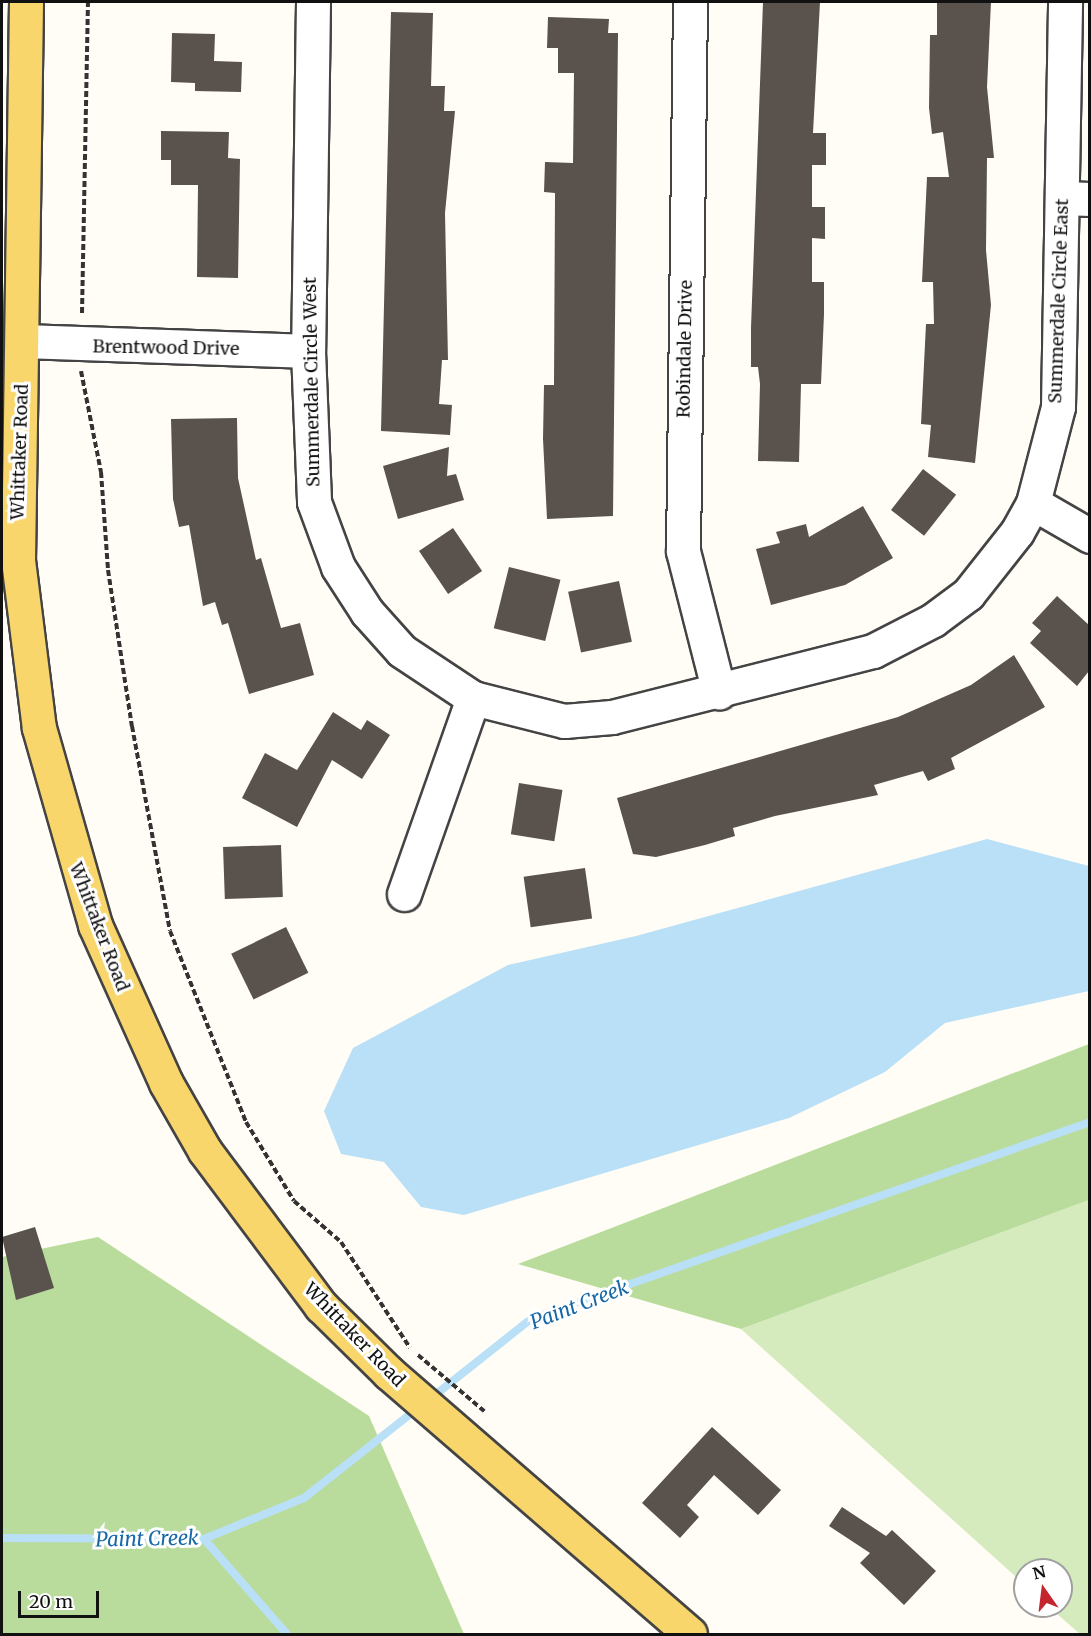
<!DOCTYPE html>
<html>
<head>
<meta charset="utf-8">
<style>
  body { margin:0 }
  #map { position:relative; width:1091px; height:1636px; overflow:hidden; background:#fffdf5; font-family:Merriweather,serif }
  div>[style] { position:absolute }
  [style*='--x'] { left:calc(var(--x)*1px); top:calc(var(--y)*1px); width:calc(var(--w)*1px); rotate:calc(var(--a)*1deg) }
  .green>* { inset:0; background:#d5ebbd }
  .forest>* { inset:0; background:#b9dc9c }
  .water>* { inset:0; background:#b9e0f7 }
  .stream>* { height:8px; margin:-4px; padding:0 4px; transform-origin:4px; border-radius:4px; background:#b9e0f7 }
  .building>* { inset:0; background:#5a524d; transform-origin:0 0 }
  .path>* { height:4px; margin-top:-2px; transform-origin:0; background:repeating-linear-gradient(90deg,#333 0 6px,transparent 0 9px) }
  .roads { filter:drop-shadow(2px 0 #444) drop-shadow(-2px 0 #444) drop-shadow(0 2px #444) drop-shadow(0 -2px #444) }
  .minor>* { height:33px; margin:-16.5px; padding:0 16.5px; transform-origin:16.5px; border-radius:16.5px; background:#fff }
  .major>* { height:33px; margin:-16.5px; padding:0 16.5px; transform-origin:16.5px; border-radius:16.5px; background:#f9d66b }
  span { translate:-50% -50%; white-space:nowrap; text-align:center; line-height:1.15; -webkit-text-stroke:6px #fff; paint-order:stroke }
  .street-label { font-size:18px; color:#111 }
  .water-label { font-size:20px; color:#1768a6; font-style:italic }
  .frame { position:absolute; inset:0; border:3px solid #111; pointer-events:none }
  .north { position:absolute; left:1013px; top:1558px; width:60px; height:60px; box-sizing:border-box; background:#fff; border:2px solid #a0a0a0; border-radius:50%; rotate:346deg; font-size:16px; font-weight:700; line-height:24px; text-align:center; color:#111 }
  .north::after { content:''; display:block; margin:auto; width:21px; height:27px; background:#c4262e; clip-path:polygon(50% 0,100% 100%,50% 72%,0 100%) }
  .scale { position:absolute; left:18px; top:1591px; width:81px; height:27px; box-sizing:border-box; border:3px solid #111; border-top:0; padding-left:8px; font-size:18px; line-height:21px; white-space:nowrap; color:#111; -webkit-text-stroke:4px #fff; paint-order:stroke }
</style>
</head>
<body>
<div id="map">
  <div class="green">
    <div style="clip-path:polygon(1089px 1200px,1089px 1634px,1080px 1634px,1048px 1606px,1061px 1606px,1061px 1570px,1025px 1570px,1025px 1585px,741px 1329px)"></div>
  </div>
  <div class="forest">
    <div style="clip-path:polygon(1089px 1044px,1089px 1200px,741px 1329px,518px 1264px)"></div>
    <div style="clip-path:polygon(98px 1237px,369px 1416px,464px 1634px,2px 1634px,2px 1257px)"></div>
  </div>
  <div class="water">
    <div style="clip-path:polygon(987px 839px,1089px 866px,1089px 991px,945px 1023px,885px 1072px,789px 1118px,464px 1215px,421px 1207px,384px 1162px,341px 1154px,324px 1111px,353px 1048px,508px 965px,636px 936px)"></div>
  </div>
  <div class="stream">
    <div style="--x:430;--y:1399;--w:129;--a:-38.4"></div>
    <div style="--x:531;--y:1319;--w:593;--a:-19.41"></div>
    <div style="--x:2;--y:1538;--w:202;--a:0.3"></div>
    <div style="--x:204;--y:1539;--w:108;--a:-22.3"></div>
    <div style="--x:304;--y:1498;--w:145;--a:-38.3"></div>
    <div style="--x:204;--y:1539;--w:126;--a:48.9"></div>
  </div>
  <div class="building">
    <div style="clip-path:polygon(763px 2px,820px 2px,813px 133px,826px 133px,826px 165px,812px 165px,812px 207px,825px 207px,825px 239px,812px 238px,812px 282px,824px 282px,824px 314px,821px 384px,801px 384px,799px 462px,758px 461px,760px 384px,758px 367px,751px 367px,751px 328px)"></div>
    <div style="clip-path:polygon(937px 2px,991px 2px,987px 87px,994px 158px,987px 158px,986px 250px,991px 305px,975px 463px,928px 457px,931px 425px,921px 424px,926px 324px,934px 324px,933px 282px,922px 282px,927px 177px,949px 177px,943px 132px,932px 134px,929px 108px,930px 35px,937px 35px)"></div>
    <div style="clip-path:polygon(391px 12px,433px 13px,431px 86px,445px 86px,444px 111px,455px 111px,445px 213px,448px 360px,442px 360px,439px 404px,452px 405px,450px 435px,381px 431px)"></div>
    <div style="clip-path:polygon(548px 17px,609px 19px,608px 33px,618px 33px,613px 516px,547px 519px,543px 439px,544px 385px,554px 385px,555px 193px,544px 192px,545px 162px,573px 163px,574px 73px,558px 73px,558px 48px,547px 48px)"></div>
    <div style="clip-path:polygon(172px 33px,215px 34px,214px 61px,242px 62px,241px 92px,195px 91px,195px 83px,171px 82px)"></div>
    <div style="clip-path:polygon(161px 131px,229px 132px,228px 158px,240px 159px,238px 278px,197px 277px,198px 185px,171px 185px,171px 160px,161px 160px)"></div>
    <div style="clip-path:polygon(237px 418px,238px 478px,256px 560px,261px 558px,281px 628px,300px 623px,314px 675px,249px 694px,228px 623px,222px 625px,215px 602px,203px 606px,189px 525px,179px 527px,173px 499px,171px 419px)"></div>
    <div style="clip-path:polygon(449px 447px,447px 476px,456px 474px,464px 500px,398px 519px,383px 466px)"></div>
    <div style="left:923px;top:469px;width:42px;height:52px;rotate:38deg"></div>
    <div style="clip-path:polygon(863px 506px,893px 558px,845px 585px,771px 605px,756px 549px,780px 543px,776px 532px,806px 524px,809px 537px)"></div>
    <div style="left:453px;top:528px;width:52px;height:41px;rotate:56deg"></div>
    <div style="left:509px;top:567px;width:53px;height:63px;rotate:14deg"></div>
    <div style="left:619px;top:581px;width:62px;height:52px;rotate:78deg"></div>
    <div style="clip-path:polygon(1057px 596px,1089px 625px,1089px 671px,1077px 686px,1030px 643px,1041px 631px,1032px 623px)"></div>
    <div style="clip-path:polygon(1014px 655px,1045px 707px,951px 758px,955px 769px,928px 781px,923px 771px,874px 785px,878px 795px,775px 816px,733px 828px,735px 836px,705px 845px,656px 857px,633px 854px,617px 798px,898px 717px,971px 685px)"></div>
    <div style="clip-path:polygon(333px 712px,361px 730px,367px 720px,390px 735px,362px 779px,332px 760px,297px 827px,242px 798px,265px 753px,297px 770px)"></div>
    <div style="left:519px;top:783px;width:44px;height:52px;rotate:9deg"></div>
    <div style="left:281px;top:845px;width:52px;height:58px;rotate:88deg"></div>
    <div style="left:585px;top:868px;width:51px;height:62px;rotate:82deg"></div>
    <div style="left:286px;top:927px;width:51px;height:61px;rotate:64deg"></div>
    <div style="clip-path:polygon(35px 1227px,54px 1288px,16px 1300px,2px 1237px)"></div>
    <div style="clip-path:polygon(712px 1427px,781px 1490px,758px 1515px,714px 1475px,687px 1505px,699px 1517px,680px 1538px,642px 1503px)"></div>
    <div style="clip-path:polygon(842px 1507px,886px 1536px,892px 1530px,936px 1571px,904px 1605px,860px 1563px,870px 1553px,829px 1526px)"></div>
  </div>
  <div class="path">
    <div style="--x:82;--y:313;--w:311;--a:-88.9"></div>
    <div style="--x:81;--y:371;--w:103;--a:78.8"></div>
    <div style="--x:101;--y:472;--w:98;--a:85.9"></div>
    <div style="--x:108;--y:570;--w:158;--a:81.3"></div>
    <div style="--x:132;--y:726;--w:208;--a:79.5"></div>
    <div style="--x:170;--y:931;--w:206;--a:68.3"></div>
    <div style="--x:246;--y:1122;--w:92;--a:58.7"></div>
    <div style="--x:294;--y:1201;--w:62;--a:41.1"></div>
    <div style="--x:341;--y:1242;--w:126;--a:56.9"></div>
    <div style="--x:418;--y:1355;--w:87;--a:40.3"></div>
  </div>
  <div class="roads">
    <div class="minor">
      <div style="--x:313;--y:2;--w:349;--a:90.8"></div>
      <div style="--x:308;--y:351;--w:151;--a:87.7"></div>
      <div style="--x:314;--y:502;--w:69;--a:69.7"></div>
      <div style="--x:338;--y:567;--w:54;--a:57.2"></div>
      <div style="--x:367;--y:612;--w:52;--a:48.1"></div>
      <div style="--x:402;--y:651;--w:85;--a:33.5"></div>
      <div style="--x:473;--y:698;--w:94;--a:14.2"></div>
      <div style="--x:564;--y:721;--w:48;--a:-4.8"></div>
      <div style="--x:612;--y:717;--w:269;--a:-14.2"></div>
      <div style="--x:873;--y:651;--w:68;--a:-27.3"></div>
      <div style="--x:933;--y:620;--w:44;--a:-36.6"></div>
      <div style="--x:968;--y:594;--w:79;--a:-51.7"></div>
      <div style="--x:1017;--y:532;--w:33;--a:-61"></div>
      <div style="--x:1033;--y:503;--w:99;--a:-75.4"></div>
      <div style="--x:1058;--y:407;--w:405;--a:-89"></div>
      <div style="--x:690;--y:2;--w:549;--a:90.73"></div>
      <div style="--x:683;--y:551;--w:146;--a:75.7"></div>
      <div style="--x:1062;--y:198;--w:28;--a:2"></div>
      <div style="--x:25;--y:341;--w:283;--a:2"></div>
      <div style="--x:1033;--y:503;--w:66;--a:30.1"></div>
      <div style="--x:404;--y:894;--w:208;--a:-70.6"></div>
    </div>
    <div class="major">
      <div style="--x:26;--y:2;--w:558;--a:90.82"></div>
      <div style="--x:18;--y:560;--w:169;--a:82.9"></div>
      <div style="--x:39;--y:728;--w:205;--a:74.1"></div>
      <div style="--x:95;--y:925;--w:173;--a:65.8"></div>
      <div style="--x:166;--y:1083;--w:78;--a:60.2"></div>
      <div style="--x:205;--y:1151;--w:194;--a:53.2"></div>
      <div style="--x:321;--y:1306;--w:95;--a:44.6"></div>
      <div style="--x:389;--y:1373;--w:398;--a:40.9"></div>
    </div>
  </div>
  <div class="street-label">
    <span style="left:1059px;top:301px;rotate:-88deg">Summerdale Circle East</span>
    <span style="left:166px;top:348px;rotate:1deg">Brentwood Drive</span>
    <span style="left:685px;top:349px;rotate:-89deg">Robindale Drive</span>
    <span style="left:312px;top:382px;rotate:-91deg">Summerdale Circle West</span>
    <span style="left:20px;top:452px;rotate:-88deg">Whittaker Road</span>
    <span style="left:99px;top:927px;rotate:69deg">Whittaker Road</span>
    <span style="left:354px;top:1335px;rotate:46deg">Whittaker Road</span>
  </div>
  <div class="water-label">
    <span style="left:579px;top:1304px;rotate:-21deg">Paint Creek</span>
    <span style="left:147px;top:1538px;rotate:-1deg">Paint Creek</span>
  </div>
  <div class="frame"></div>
  <div class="north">N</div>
  <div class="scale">20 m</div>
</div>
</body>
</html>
